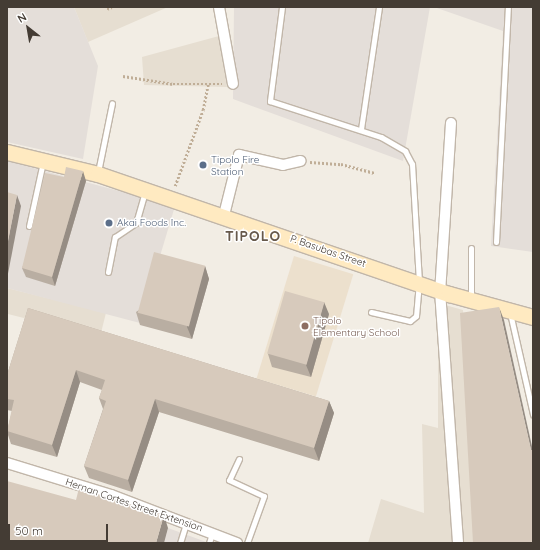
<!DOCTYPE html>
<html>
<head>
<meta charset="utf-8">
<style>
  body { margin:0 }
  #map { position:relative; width:540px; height:550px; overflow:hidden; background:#f2ede4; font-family:Quicksand,sans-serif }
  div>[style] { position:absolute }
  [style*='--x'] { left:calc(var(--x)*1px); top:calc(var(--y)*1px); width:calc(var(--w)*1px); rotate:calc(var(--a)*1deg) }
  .residential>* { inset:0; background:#e6ded1; transform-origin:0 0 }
  .industrial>* { inset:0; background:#e4ded9 }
  .education>* { inset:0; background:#ece0cd; transform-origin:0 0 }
  .path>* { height:2.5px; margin-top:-1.25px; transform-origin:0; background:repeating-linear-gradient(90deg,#c0ae97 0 2px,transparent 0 4px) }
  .roads { filter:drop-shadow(1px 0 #c1b6a9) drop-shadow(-1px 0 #c1b6a9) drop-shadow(0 1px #c1b6a9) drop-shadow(0 -1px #c1b6a9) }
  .lane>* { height:5px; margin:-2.5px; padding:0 2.5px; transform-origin:2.5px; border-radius:2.5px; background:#fff }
  .street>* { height:10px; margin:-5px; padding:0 5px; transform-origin:5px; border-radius:5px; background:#fff }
  .secondary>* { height:15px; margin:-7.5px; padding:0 7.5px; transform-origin:7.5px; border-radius:7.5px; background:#ffeac1 }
  .wall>* { inset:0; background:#b9aea2 }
  .shaded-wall>* { inset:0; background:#968d84 }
  .building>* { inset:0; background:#d7cabc; transform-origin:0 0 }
  .dots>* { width:11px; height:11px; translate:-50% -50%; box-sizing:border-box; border:2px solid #fff; border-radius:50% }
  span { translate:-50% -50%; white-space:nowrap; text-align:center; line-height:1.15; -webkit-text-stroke:3px #fff; paint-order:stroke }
  .service-label { font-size:10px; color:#4e5e75 }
  .left { translate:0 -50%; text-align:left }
  .street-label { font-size:10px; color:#443c34 }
  .education-label { font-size:10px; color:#785e54 }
  .district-label { font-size:14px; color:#67594b; font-weight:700; letter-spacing:1px }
  .frame { position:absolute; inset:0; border:8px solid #443c34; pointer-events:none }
  .north { position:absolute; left:8px; top:8px; width:40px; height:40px; -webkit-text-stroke:3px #fff; paint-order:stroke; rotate:329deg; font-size:11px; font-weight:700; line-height:16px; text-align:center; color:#443c34 }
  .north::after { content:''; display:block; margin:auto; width:14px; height:18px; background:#443c34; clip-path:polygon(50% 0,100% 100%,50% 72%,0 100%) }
  .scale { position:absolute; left:8px; top:524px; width:100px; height:18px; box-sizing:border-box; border:2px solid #443c34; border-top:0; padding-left:5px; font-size:12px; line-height:14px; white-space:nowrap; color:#443c34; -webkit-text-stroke:3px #fff; paint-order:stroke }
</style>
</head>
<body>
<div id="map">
  <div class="residential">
    <div style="clip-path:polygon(74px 7px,168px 7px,88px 42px)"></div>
    <div style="clip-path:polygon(219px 36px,227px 87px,144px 85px,142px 57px)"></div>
    <div style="left:7px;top:288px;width:102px;height:25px;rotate:14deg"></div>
    <div style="clip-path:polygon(438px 303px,463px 310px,477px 543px,368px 543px,381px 499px,424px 513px,422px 424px,438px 428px)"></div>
  </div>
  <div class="industrial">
    <div style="clip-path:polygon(7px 7px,74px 7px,98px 66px,83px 159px,7px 142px)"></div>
    <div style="clip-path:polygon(234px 7px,430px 7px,403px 161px,233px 99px)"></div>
    <div style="clip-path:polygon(434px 7px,533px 7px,533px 252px,491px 246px,503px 31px)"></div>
    <div style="clip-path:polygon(7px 161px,175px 206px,140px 323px,7px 288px)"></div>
    <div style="clip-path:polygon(168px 528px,209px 543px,164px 543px)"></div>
  </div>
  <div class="education">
    <div style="left:294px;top:256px;width:62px;height:128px;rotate:17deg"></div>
  </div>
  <div class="path">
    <div style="--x:107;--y:9;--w:5;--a:-22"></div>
    <div style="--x:123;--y:76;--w:51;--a:9.1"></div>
    <div style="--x:173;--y:84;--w:49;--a:0"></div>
    <div style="--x:310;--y:162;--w:31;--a:4"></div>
    <div style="--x:341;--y:164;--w:35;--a:15"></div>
    <div style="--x:175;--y:186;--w:81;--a:-69.8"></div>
    <div style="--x:203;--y:110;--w:26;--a:-79"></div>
  </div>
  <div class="roads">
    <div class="lane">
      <div style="--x:282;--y:7;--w:95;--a:97.3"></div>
      <div style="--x:270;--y:101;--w:117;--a:18"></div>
      <div style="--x:381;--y:137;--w:28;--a:30"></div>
      <div style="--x:405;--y:151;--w:15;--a:62"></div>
      <div style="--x:412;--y:164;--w:118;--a:86.6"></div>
      <div style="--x:419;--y:282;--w:34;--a:95"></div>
      <div style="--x:416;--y:316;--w:8;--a:140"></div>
      <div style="--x:410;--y:321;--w:40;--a:-167"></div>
      <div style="--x:361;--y:129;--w:123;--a:-81.6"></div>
      <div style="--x:98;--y:172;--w:70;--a:-78.5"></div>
      <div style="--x:29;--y:226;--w:66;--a:-77.7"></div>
      <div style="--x:496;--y:242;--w:235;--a:-87.1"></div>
      <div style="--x:108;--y:272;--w:36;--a:-79"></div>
      <div style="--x:115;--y:237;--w:25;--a:-34"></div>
      <div style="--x:136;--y:223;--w:33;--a:-74"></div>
      <div style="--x:471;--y:298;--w:50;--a:-90"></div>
      <div style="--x:510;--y:313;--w:104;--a:77.2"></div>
      <div style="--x:239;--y:459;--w:23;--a:115"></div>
      <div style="--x:229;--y:480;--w:38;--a:25"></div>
      <div style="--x:264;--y:496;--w:50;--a:109.9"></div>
      <div style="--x:180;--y:543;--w:21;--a:-73"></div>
      <div style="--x:209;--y:543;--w:10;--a:-73"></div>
    </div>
    <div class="street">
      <div style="--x:219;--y:7;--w:78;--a:79.7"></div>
      <div style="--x:451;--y:123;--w:168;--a:93.7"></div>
      <div style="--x:440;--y:291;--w:253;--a:85.9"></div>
      <div style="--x:224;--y:215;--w:62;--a:-76"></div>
      <div style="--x:239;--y:155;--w:45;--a:12.8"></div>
      <div style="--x:283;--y:165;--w:18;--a:-13"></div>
      <div style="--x:7;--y:463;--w:109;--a:17.1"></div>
      <div style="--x:111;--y:495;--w:135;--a:20.9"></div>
    </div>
    <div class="secondary">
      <div style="--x:7;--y:152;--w:94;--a:13.6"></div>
      <div style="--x:98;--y:174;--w:371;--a:18.9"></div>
      <div style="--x:449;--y:294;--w:87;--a:15.3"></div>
    </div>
  </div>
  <div class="wall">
    <div style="clip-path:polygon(64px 177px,86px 181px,55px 286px,26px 277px,22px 268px)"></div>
    <div style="clip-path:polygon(205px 266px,209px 279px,192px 339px,140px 325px,136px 312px)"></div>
    <div style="clip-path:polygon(28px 308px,329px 401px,334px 413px,319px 461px,159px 412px,132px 492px,89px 478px,84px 466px,103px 409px,99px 398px,102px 390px,80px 382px,57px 457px,11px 444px,7px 432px,12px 411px,7px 410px,7px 375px)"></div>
    <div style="clip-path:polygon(329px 314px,311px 377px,272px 367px,268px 354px)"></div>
  </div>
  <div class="shaded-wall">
    <div style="clip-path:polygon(83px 171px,86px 181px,55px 286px,52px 277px)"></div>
    <div style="clip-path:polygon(17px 195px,21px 206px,7px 279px,7px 246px)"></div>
    <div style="clip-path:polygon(205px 266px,209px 279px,192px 339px,187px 327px)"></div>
    <div style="clip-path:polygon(324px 302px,329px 314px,311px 377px,306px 365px)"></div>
    <div style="clip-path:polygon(499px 307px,504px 320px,533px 451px,531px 450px)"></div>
    <div style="clip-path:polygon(76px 370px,80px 382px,57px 457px,52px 445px)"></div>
    <div style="clip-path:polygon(155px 399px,159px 412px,132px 492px,128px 480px)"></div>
    <div style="clip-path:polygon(329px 401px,334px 413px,319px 461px,314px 448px)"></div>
    <div style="clip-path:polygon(164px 515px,168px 528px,164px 543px,156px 543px)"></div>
  </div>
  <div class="building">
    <div style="clip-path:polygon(66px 167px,83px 171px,52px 277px,22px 268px,45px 173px,64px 177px)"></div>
    <div style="clip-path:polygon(7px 192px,17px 195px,7px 246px)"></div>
    <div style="left:154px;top:252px;width:53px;height:63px;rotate:15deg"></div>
    <div style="left:285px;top:291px;width:41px;height:65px;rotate:16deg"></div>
    <div style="clip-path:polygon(499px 307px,531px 450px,533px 450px,533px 543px,473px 543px,460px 313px)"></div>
    <div style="clip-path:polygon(28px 308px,329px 401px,314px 448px,155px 399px,128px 480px,84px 466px,106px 401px,99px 398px,105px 380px,76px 370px,52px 445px,7px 431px,14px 400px,7px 399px,7px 375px)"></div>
    <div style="clip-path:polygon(7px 481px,76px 500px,79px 488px,164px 515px,156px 543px,7px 543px)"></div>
  </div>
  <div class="dots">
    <div style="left:203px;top:165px;background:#5c6f8a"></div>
    <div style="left:109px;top:223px;background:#5c6f8a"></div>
    <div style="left:305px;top:326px;background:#8d6e63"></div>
  </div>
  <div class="service-label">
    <span class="left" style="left:211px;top:165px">Tipolo Fire<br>Station</span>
    <span class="left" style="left:117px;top:223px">Akai Foods Inc.</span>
  </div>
  <div class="street-label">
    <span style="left:328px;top:251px;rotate:19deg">P. Basubas Street</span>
    <span style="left:134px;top:505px;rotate:19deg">Hernan Cortes Street Extension</span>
  </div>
  <div class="education-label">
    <span class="left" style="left:313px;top:326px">Tipolo<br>Elementary School</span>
  </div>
  <div class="district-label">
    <span style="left:253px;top:236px">TIPOLO</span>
  </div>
  <div class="frame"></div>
  <div class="north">N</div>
  <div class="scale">50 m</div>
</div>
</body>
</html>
